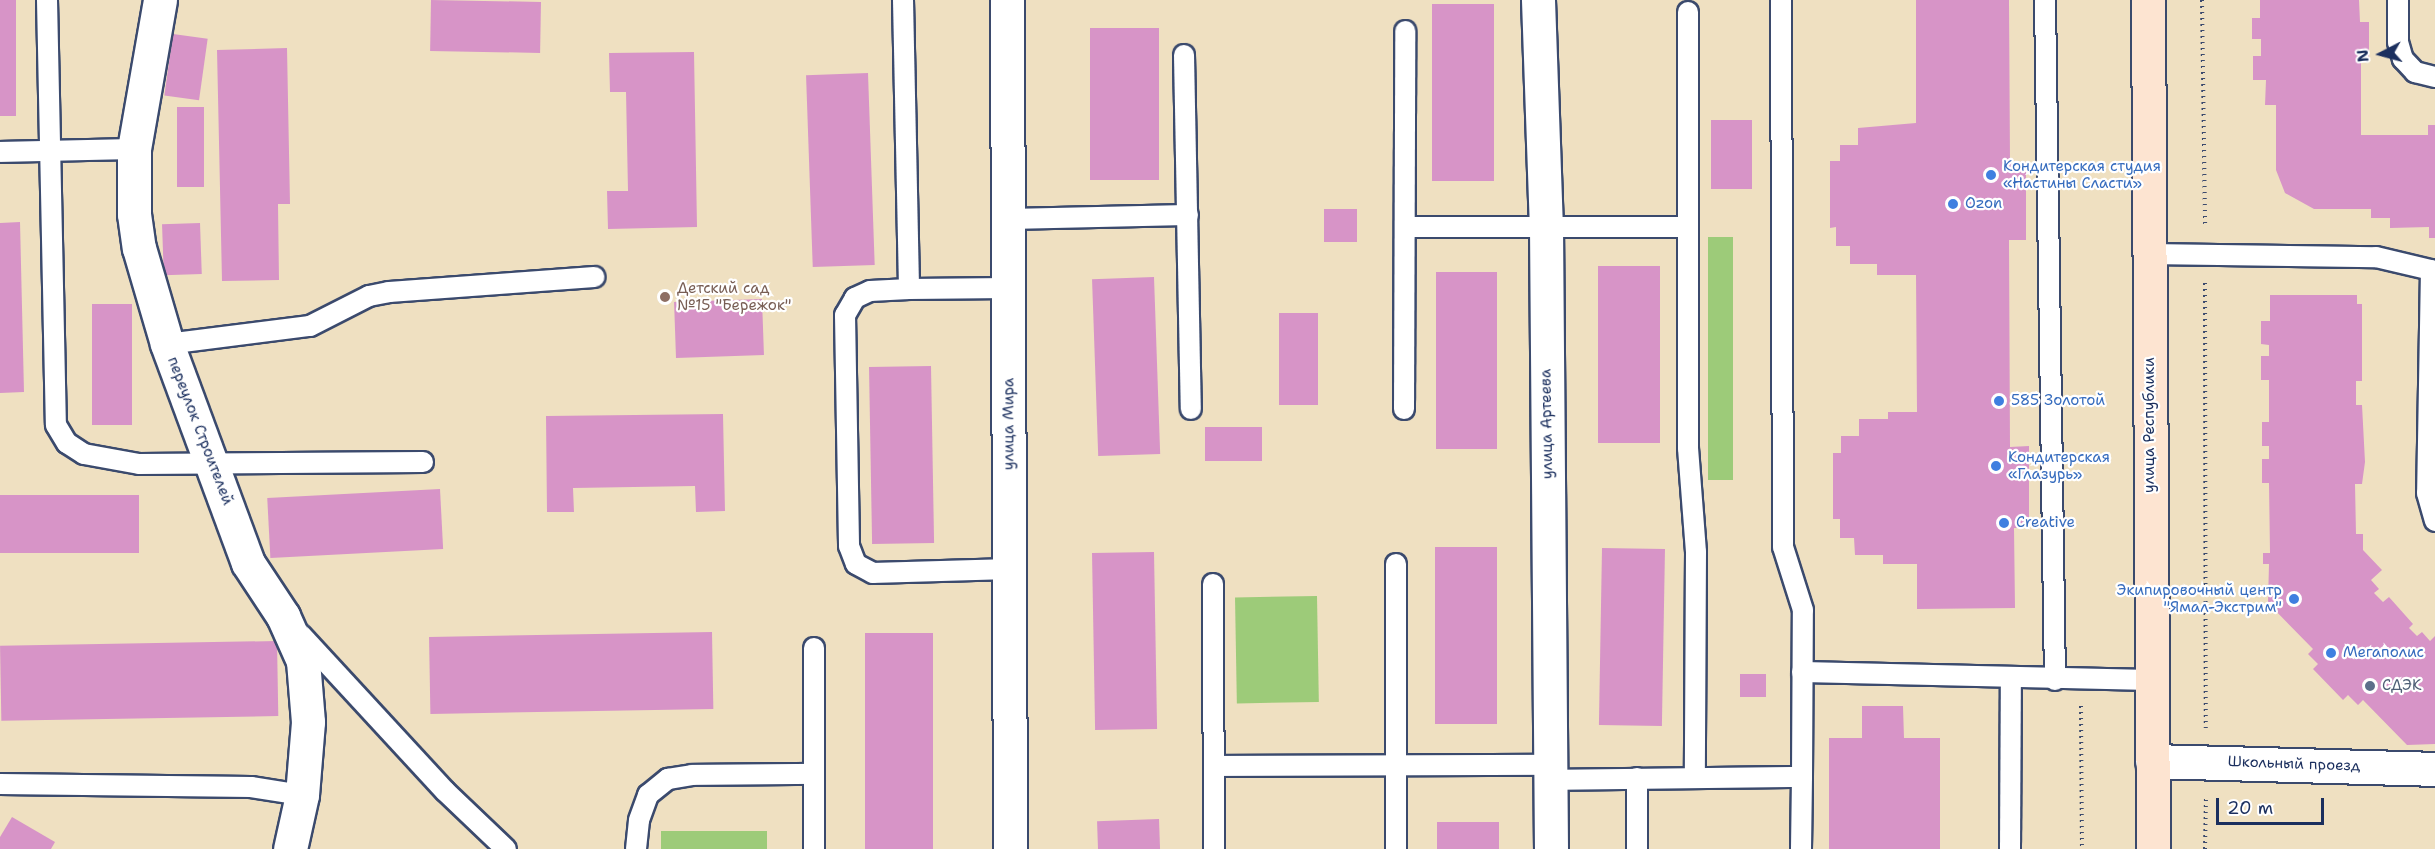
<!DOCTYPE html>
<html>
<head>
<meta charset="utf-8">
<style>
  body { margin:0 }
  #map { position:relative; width:2435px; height:849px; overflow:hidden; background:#efe0c1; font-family:"Shantell Sans",sans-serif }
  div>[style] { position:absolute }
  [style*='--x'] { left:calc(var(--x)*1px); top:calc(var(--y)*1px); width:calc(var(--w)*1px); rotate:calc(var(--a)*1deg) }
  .green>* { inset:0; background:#9dcb79; transform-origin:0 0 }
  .building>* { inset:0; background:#d794c7; transform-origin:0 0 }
  .path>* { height:4px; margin-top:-2px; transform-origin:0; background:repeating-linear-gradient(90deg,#3b4a6d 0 1.5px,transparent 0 6px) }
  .roads { filter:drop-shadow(2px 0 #3b4a6d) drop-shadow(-2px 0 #3b4a6d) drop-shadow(0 2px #3b4a6d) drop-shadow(0 -2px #3b4a6d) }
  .service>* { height:20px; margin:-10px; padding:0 10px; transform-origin:10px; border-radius:10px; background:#fff }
  .minor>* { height:33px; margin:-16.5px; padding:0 16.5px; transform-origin:16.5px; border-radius:16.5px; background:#fff }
  .tertiary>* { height:33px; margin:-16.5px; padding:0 16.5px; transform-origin:16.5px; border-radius:16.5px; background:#fff }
  .secondary>* { height:33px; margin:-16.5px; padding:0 16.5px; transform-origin:16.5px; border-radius:16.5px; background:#fde4d1 }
  .dots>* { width:16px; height:16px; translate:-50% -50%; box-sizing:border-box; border:3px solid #fff; border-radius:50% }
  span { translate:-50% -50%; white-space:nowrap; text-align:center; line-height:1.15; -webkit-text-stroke:4.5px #fff; paint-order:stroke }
  .shop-label { font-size:15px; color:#366cbe }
  .left { translate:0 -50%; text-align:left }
  .right { translate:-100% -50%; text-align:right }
  .education-label { font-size:15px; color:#785e54 }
  .street-label { font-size:15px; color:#1b2f5e }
  .service-label { font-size:15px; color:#4e5e75 }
  .north { position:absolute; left:2351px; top:24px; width:60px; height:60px; -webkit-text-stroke:4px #fff; paint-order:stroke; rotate:264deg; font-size:16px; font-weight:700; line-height:24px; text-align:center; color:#1b2f5e }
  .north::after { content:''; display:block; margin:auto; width:21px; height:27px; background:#1b2f5e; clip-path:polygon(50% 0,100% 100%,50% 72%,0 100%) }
  .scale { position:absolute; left:2216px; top:798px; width:108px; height:27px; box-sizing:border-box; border:3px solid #1b2f5e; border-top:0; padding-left:8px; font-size:18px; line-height:21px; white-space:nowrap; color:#1b2f5e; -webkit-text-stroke:4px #fff; paint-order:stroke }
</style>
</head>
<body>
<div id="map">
  <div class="green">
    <div style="left:1708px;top:237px;width:25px;height:243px"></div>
    <div style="left:1317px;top:596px;width:106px;height:82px;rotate:89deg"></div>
    <div style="left:767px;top:831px;width:18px;height:106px;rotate:90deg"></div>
  </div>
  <div class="building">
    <div style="left:0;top:0;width:16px;height:116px"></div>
    <div style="left:431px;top:0;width:110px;height:51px;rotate:1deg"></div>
    <div style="clip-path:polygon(1916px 0,2009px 0,2010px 163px,2026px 162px,2026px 240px,2009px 240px,2010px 447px,2029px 446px,2029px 528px,2014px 528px,2015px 608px,1917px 609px,1917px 564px,1883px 564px,1883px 555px,1855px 555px,1854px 538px,1840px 538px,1840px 519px,1833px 519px,1833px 453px,1841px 453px,1841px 436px,1859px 436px,1859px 419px,1888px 419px,1888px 412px,1917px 412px,1916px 275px,1877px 275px,1877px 264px,1850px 264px,1850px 246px,1836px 246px,1836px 227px,1830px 228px,1830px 161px,1840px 161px,1840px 145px,1858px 145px,1858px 128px,1916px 123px)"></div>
    <div style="clip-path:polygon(2260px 0,2359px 0,2360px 22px,2369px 22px,2369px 59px,2361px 59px,2361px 135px,2428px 135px,2428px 125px,2435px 125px,2435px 238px,2429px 238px,2429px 227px,2390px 228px,2390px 218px,2371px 218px,2371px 209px,2314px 209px,2285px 193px,2276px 170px,2276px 105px,2265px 105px,2266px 80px,2253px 80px,2253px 56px,2261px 56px,2261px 39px,2252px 39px,2252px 18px,2260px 18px)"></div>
    <div style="left:1432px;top:4px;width:62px;height:177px"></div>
    <div style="left:1090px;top:28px;width:69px;height:152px"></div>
    <div style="left:173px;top:34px;width:35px;height:62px;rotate:8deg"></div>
    <div style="clip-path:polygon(287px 48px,290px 204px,278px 204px,279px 280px,222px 281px,217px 50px)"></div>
    <div style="clip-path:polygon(694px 52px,697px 227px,608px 229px,607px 191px,628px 191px,626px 92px,610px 92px,609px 53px)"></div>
    <div style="left:868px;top:73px;width:192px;height:62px;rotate:88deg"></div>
    <div style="left:177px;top:107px;width:27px;height:80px"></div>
    <div style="left:1711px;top:120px;width:41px;height:69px"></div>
    <div style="left:1324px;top:209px;width:33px;height:33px"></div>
    <div style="clip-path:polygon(20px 222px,24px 392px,0 393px,0 223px)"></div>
    <div style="left:200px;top:223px;width:51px;height:38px;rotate:88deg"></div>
    <div style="left:1598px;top:266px;width:62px;height:177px"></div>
    <div style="left:1436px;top:272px;width:61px;height:177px"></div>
    <div style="left:1154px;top:277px;width:177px;height:62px;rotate:88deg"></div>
    <div style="clip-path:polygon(2270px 295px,2357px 295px,2357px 304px,2362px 304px,2362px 381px,2356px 381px,2356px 405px,2362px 405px,2365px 462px,2362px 484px,2355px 484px,2356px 534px,2363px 534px,2363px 550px,2382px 570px,2371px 580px,2379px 589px,2374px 593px,2383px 602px,2389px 597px,2413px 624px,2409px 628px,2417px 636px,2422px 632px,2430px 641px,2435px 636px,2435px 744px,2407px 745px,2363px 700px,2358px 705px,2348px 695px,2343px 700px,2313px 669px,2318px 664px,2308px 654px,2313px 649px,2268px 603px,2269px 564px,2263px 564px,2263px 553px,2270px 553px,2269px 483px,2262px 483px,2262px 459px,2269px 459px,2269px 446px,2262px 446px,2262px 422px,2269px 422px,2269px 380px,2261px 380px,2261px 356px,2269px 356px,2269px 345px,2261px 344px,2261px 321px,2270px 321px)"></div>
    <div style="left:762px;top:299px;width:56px;height:88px;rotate:88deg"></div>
    <div style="left:92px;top:304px;width:40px;height:121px"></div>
    <div style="left:1279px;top:313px;width:39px;height:92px"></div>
    <div style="left:931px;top:366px;width:177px;height:62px;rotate:89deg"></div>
    <div style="clip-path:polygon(723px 414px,725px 511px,696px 512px,695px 486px,573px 488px,574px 512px,547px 512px,546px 416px)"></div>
    <div style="left:1205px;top:427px;width:57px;height:34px"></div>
    <div style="left:440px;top:489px;width:60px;height:173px;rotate:87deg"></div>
    <div style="left:139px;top:495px;width:58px;height:139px;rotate:90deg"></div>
    <div style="left:1435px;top:547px;width:62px;height:177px"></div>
    <div style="left:1602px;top:548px;width:63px;height:177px;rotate:1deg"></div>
    <div style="left:1154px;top:552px;width:177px;height:62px;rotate:89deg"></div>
    <div style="left:712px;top:632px;width:77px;height:283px;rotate:89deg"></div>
    <div style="left:865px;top:633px;width:68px;height:216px"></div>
    <div style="left:277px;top:641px;width:75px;height:277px;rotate:89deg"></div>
    <div style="left:1740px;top:674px;width:26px;height:23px"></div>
    <div style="clip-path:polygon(1862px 706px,1903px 706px,1904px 738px,1940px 738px,1940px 849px,1829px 849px,1829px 738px,1862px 738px)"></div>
    <div style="clip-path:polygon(12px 817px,55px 842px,51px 849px,0 849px,0 837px)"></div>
    <div style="left:1159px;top:819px;width:30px;height:62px;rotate:88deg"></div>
    <div style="left:1437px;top:822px;width:62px;height:27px"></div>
  </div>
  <div class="path">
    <div style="--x:2202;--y:0;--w:227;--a:89.2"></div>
    <div style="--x:2205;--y:283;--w:445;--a:89.9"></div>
    <div style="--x:2081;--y:706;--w:143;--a:89.6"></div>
    <div style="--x:2205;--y:849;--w:53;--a:-88.9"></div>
  </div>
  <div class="roads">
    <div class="service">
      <div style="--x:47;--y:0;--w:425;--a:88.8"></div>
      <div style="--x:56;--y:425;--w:21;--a:59"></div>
      <div style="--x:67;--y:443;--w:20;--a:33"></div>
      <div style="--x:84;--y:454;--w:56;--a:10.3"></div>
      <div style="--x:139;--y:464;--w:284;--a:-0.4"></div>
      <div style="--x:903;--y:0;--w:289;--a:88.8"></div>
      <div style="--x:909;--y:289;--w:100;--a:-0.6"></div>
      <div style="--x:2045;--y:0;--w:680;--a:89.16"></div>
      <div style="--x:2398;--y:0;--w:42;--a:90"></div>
      <div style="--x:2398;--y:42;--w:18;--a:74"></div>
      <div style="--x:2403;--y:59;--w:18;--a:47"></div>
      <div style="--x:2415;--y:72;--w:21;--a:14"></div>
      <div style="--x:1688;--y:12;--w:436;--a:90"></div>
      <div style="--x:1688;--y:448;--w:104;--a:85.6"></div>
      <div style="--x:1696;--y:552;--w:226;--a:90.3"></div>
      <div style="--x:1184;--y:55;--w:354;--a:88.9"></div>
      <div style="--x:0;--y:152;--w:134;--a:-1.3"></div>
      <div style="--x:1008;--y:219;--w:180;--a:-1.3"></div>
      <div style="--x:1405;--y:227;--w:282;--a:0"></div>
      <div style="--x:2149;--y:254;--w:227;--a:0.8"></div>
      <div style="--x:2376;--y:257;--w:57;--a:13.3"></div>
      <div style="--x:2431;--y:270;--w:223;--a:91"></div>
      <div style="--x:2427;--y:493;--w:29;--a:74"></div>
      <div style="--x:909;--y:289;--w:39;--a:177"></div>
      <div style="--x:870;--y:291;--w:17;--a:155"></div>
      <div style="--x:855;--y:298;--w:20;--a:120"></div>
      <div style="--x:845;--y:315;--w:231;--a:89"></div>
      <div style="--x:849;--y:546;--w:19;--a:69"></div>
      <div style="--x:856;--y:564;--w:19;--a:28"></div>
      <div style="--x:873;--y:573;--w:136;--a:-1.7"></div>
      <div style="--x:167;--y:344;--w:144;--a:-7.2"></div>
      <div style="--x:310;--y:326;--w:66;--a:-27"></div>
      <div style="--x:369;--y:296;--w:20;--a:-11"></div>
      <div style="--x:389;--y:292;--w:206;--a:-4.2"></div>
      <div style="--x:1404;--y:409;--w:378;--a:-89.8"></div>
      <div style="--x:1213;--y:584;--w:265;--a:89.8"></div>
      <div style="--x:301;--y:635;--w:212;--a:47.3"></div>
      <div style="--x:445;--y:791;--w:84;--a:43.6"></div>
      <div style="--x:814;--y:648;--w:201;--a:90"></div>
      <div style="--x:1802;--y:672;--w:349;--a:1.3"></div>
      <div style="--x:1214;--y:766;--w:336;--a:-0.2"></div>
      <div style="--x:1637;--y:778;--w:71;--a:90"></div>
      <div style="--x:1551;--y:780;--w:251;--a:-0.7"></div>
      <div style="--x:1802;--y:777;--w:167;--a:-89.7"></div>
      <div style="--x:1803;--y:610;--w:66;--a:-107.6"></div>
      <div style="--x:1783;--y:547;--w:547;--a:-90.21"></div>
      <div style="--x:0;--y:784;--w:251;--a:0.7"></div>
      <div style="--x:251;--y:787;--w:52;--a:8.9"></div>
      <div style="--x:636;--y:849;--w:29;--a:-84"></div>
      <div style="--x:639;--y:820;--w:27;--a:-70"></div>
      <div style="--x:648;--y:795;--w:26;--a:-39"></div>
      <div style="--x:668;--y:779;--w:24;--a:-9"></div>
      <div style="--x:692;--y:775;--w:122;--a:-0.5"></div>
      <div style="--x:1396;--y:849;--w:285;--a:-90"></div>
      <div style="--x:1801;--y:849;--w:72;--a:-89.2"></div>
      <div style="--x:2010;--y:849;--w:171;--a:-89.7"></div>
    </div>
    <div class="minor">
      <div style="--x:160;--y:0;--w:151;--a:99.9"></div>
      <div style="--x:134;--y:149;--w:65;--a:90"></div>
      <div style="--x:134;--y:214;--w:34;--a:82"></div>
      <div style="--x:139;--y:248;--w:100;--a:73.7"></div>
      <div style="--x:167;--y:344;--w:233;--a:69.7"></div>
      <div style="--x:248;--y:563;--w:64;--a:56.6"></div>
      <div style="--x:283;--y:616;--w:49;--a:66"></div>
      <div style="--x:303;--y:661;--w:61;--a:85.3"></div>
      <div style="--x:308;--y:722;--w:73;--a:94.7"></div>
      <div style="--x:302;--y:795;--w:55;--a:102.5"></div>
      <div style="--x:1538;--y:0;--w:227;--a:88"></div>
      <div style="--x:1546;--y:227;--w:622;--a:89.54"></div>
      <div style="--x:2152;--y:761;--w:283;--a:1.6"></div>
    </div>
    <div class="tertiary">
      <div style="--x:1007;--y:0;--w:849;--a:89.8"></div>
    </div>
    <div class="secondary">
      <div style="--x:2148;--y:0;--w:849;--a:89.66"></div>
    </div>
  </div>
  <div class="dots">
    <div style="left:1991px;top:175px;background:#3f7fe0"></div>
    <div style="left:1953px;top:204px;background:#3f7fe0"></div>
    <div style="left:665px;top:297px;background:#8d6e63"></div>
    <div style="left:1999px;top:401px;background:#3f7fe0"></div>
    <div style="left:1996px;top:466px;background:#3f7fe0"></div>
    <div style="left:2004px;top:523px;background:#3f7fe0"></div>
    <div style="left:2294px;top:599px;background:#3f7fe0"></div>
    <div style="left:2331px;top:653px;background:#3f7fe0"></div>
    <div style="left:2370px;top:686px;background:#5c6f8a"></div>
  </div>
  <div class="shop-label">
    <span class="left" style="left:2003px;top:175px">Кондитерская студия<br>«Настины Сласти»</span>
    <span class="left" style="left:1965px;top:204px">Ozon</span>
    <span class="left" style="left:2011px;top:401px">585 Золотой</span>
    <span class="left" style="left:2008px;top:466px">Кондитерская<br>«Глазурь»</span>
    <span class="left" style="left:2016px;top:523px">Creative</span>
    <span class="right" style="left:2282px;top:599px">Экипировочный центр<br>"Ямал-Экстрим"</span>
    <span class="left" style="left:2343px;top:653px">Мегаполис</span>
  </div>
  <div class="education-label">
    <span class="left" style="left:677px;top:297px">Детский сад<br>№15 "Бережок"</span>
  </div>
  <div class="street-label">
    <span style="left:1009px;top:424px;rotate:-90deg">улица Мира</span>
    <span style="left:1547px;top:424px;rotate:-91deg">улица Артеева</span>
    <span style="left:2150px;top:425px;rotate:-90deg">улица Республики</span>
    <span style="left:200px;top:431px;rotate:69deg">переулок Строителей</span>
    <span style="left:2294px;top:764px;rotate:2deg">Школьный проезд</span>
  </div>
  <div class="service-label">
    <span class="left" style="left:2382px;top:686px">СДЭК</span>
  </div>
  <div class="north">N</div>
  <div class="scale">20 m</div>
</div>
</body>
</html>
